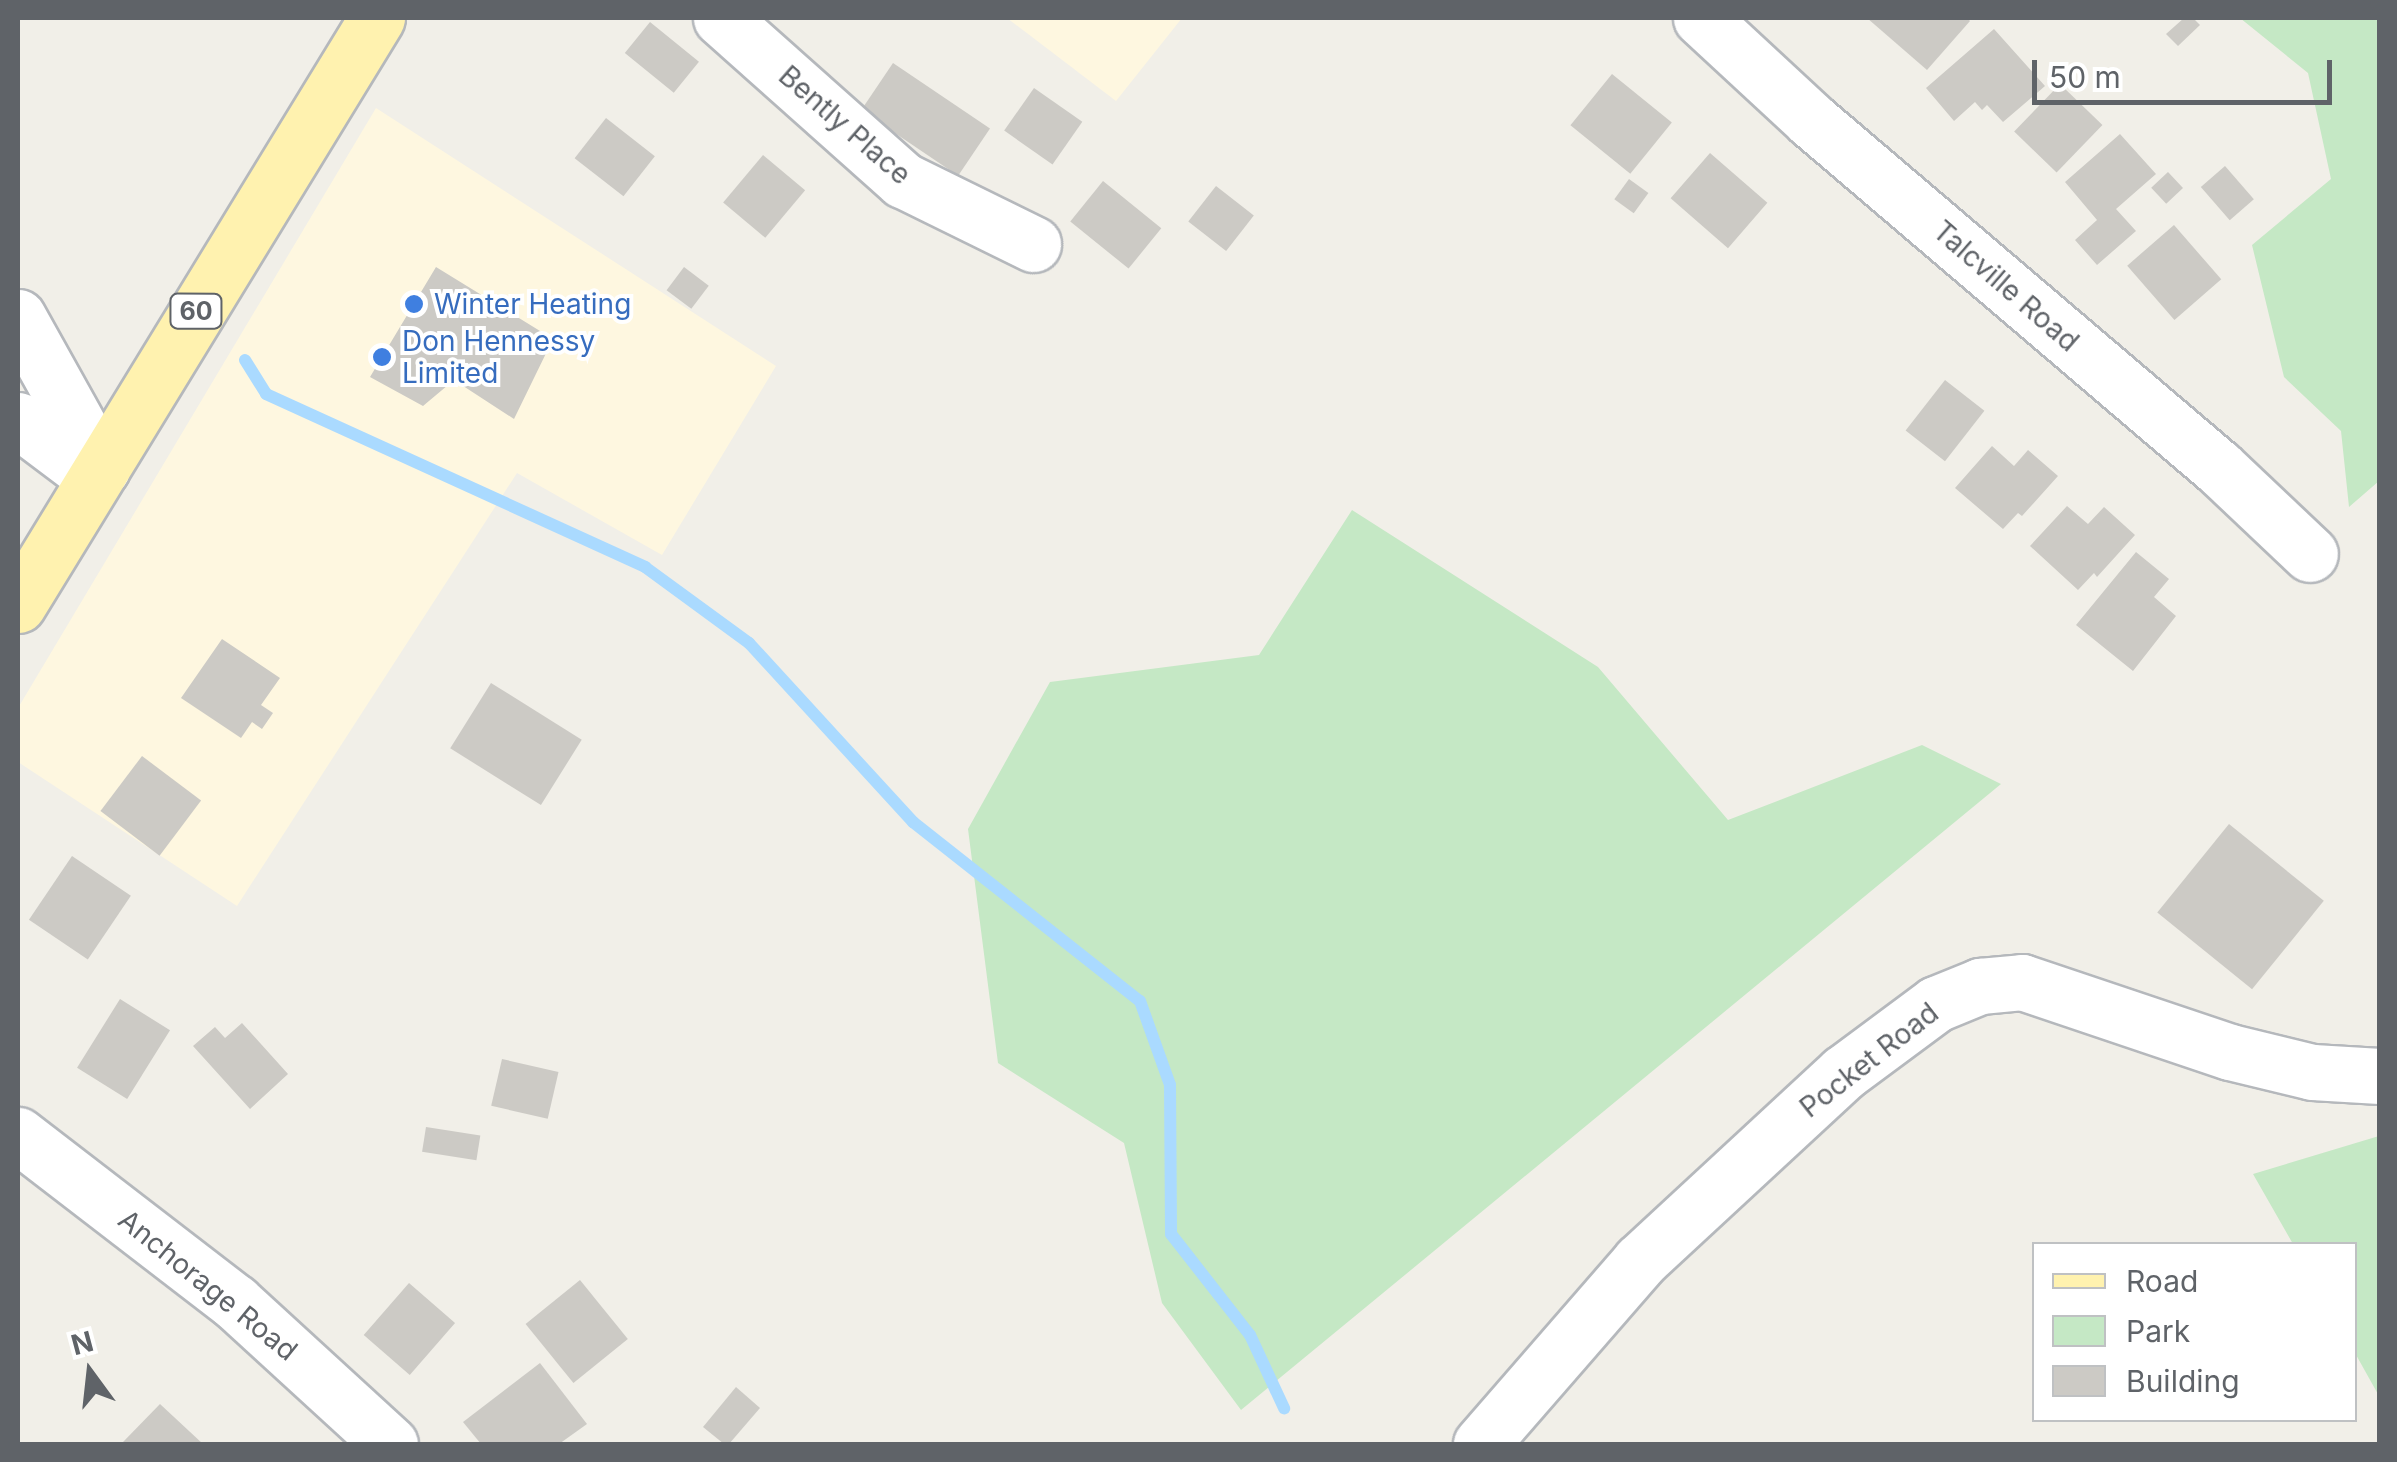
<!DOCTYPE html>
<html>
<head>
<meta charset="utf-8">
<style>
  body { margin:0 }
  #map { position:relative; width:2397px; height:1462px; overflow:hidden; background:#f1efe8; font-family:Inter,sans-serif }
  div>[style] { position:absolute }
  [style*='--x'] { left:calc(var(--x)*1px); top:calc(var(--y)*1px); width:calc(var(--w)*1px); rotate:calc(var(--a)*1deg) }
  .commercial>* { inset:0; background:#fef7e0 }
  .green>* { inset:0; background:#c5e8c5 }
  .stream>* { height:12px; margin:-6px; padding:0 6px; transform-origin:6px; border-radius:6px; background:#aadaff }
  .building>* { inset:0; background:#cccac5; transform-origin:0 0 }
  .roads { filter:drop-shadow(2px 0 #b5b8bc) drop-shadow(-2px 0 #b5b8bc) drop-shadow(0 2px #b5b8bc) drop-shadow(0 -2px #b5b8bc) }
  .minor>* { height:55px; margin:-27.5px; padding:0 27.5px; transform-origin:27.5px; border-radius:27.5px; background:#fff }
  .major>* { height:55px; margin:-27.5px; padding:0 27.5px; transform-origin:27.5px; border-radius:27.5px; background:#fff2af }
  .dots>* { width:28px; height:28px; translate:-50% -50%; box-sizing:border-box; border:5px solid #fff; border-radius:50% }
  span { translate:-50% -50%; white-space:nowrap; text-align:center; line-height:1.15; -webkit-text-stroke:8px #fff; paint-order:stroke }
  .shield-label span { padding:2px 8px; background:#fff; border:2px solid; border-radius:8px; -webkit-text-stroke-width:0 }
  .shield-label { font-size:25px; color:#5f6368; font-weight:700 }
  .street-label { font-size:28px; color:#5f6368 }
  .shop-label { font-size:28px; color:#366cbe }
  .left { translate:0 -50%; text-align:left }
  .frame { position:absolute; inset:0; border:20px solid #5f6368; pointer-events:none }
  .legend { position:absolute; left:2032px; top:1242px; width:325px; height:180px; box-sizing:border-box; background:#fff; border:2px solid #bfc1c3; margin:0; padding:12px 18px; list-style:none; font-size:30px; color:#5f6368 }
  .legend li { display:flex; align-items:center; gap:20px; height:50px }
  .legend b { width:50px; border:2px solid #bfc1c3 }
  .north { position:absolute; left:40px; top:1322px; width:100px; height:100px; -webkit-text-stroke:8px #fff; paint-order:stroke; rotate:345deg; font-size:28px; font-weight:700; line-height:40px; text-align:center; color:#5f6368 }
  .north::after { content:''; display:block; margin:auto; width:35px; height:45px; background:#5f6368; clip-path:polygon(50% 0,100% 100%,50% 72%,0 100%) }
  .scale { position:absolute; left:2032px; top:60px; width:300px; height:45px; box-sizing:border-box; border:5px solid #5f6368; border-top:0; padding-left:12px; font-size:30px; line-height:35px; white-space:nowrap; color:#5f6368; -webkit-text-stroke:8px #fff; paint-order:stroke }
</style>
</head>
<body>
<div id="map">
  <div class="commercial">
    <div style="clip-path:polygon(1007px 18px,1182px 18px,1116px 101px)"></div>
    <div style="clip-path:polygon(376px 108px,776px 366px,662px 555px,517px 473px,237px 906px,18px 762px,18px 708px)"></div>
  </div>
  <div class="green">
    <div style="clip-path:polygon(2240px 18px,2379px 18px,2379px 481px,2349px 507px,2341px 431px,2284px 377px,2252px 245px,2331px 179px,2308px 73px)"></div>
    <div style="clip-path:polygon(1352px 510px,1598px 667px,1728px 820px,1922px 745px,2001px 784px,1241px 1410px,1162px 1303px,1124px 1143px,998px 1063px,968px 829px,1050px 682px,1259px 655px)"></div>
    <div style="clip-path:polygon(2379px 1136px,2380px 1136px,2379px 1396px,2355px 1353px,2354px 1244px,2293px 1244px,2253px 1174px)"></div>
  </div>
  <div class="stream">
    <div style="--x:245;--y:360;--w:40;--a:58"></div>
    <div style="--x:266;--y:394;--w:417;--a:24.5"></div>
    <div style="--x:645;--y:567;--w:129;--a:36.2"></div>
    <div style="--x:749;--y:643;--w:243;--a:47.5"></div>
    <div style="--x:913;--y:822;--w:289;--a:38.3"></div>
    <div style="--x:1140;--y:1001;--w:89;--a:70.3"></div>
    <div style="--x:1170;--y:1085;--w:149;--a:89.6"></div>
    <div style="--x:1171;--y:1234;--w:128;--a:52"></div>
    <div style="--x:1250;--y:1335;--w:81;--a:65"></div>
  </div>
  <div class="building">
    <div style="clip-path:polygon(1867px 18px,1967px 18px,1970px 21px,1927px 70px)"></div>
    <div style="clip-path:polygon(2184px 18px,2193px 18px,2200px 25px,2178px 46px,2166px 34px)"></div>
    <div style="left:650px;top:22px;width:63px;height:40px;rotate:39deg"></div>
    <div style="clip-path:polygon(1994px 29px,2045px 86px,2003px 122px,1987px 105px,1982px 110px,1975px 102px,1954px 121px,1926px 88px)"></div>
    <div style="left:893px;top:63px;width:117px;height:57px;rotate:34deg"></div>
    <div style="left:1612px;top:74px;width:77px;height:66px;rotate:39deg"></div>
    <div style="left:2060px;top:84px;width:59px;height:66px;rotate:44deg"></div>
    <div style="left:1034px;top:88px;width:59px;height:52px;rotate:35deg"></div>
    <div style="left:606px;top:118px;width:62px;height:51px;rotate:38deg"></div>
    <div style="clip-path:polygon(2120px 134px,2156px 174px,2116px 209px,2136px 231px,2097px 265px,2075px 240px,2097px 220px,2065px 182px)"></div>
    <div style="left:1710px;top:153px;width:76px;height:60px;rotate:41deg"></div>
    <div style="left:763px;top:155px;width:55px;height:62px;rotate:40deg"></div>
    <div style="left:2225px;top:166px;width:44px;height:32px;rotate:49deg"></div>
    <div style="left:2168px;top:172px;width:22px;height:23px;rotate:47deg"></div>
    <div style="left:1629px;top:179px;width:24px;height:25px;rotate:36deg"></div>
    <div style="left:1103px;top:181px;width:75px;height:52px;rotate:39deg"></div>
    <div style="left:1216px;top:186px;width:48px;height:45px;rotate:38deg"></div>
    <div style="left:2174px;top:225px;width:72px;height:62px;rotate:49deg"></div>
    <div style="clip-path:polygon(436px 267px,553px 339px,514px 419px,454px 380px,423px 406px,370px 377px)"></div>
    <div style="left:684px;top:267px;width:31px;height:29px;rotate:37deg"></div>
    <div style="left:1945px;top:380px;width:50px;height:64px;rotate:38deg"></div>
    <div style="clip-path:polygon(1992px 446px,2014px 466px,2028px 450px,2058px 476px,2022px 516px,2018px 513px,2003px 529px,1955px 488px)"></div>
    <div style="clip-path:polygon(2067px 506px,2088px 524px,2104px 507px,2135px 535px,2097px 577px,2094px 573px,2078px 590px,2030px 546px)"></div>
    <div style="clip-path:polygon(2136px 552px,2169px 579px,2154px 597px,2176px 616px,2133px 671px,2076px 625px)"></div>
    <div style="clip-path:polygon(222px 639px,280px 678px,261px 705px,273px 713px,262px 729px,252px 722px,241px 738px,181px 698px)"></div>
    <div style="left:491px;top:683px;width:107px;height:77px;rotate:32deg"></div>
    <div style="left:142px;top:756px;width:74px;height:69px;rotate:37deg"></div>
    <div style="left:2229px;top:824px;width:122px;height:114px;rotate:39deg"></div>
    <div style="left:72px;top:856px;width:71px;height:77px;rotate:34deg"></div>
    <div style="left:120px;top:999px;width:59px;height:81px;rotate:32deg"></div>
    <div style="clip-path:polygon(242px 1023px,288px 1074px,250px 1109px,193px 1046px,215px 1027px,225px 1038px)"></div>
    <div style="left:502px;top:1059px;width:58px;height:48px;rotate:13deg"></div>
    <div style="left:426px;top:1127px;width:55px;height:25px;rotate:9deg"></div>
    <div style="left:580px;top:1280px;width:76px;height:70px;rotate:51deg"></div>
    <div style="left:409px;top:1283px;width:61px;height:69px;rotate:41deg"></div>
    <div style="clip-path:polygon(540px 1363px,587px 1424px,559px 1444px,481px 1444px,463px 1422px)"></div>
    <div style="clip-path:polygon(736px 1387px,760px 1408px,729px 1444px,724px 1444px,703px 1427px)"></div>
    <div style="clip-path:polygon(160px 1404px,203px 1444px,126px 1444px,123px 1442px)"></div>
  </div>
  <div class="roads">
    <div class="minor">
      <div style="--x:721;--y:18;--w:244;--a:41.7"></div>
      <div style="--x:903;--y:180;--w:145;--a:26.2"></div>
      <div style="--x:1701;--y:18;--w:150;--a:42.8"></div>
      <div style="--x:1811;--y:120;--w:536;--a:40.46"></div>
      <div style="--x:2219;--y:468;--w:125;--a:43.4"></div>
      <div style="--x:18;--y:317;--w:173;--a:60.9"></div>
      <div style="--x:18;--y:420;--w:96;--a:37"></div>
      <div style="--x:18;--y:1135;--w:274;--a:37.6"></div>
      <div style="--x:235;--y:1302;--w:210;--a:42.5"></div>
      <div style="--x:1481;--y:1444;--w:242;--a:-49"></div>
      <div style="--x:1640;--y:1261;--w:277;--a:-42.8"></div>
      <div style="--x:1843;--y:1073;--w:116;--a:-36.6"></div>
      <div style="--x:1936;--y:1004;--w:48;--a:-22.2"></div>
      <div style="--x:1980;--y:986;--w:42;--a:-5.4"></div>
      <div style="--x:2022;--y:982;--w:219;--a:18.6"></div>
      <div style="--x:2230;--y:1052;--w:84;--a:13.7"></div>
      <div style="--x:2312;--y:1072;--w:68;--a:3.4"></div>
    </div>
    <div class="major">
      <div style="--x:18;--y:605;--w:688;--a:-58.55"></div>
    </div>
  </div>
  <div class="dots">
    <div style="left:414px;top:304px;background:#3f7fe0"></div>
    <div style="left:382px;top:357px;background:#3f7fe0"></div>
  </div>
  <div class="shield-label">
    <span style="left:196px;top:311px">60</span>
  </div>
  <div class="street-label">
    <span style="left:845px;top:125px;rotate:41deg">Bently Place</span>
    <span style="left:2006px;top:286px;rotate:41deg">Talcville Road</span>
    <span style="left:1869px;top:1060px;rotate:-38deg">Pocket Road</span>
    <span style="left:208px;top:1285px;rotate:39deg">Anchorage Road</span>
  </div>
  <div class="shop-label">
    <span class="left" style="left:434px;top:304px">Winter Heating</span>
    <span class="left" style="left:402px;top:357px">Don Hennessy<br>Limited</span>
  </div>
  <div class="frame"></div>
  <ul class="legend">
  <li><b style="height:12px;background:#fff2af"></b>Road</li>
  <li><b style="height:28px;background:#c5e8c5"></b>Park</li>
  <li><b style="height:28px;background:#cccac5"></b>Building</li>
  </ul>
  <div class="north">N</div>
  <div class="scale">50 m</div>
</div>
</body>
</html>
